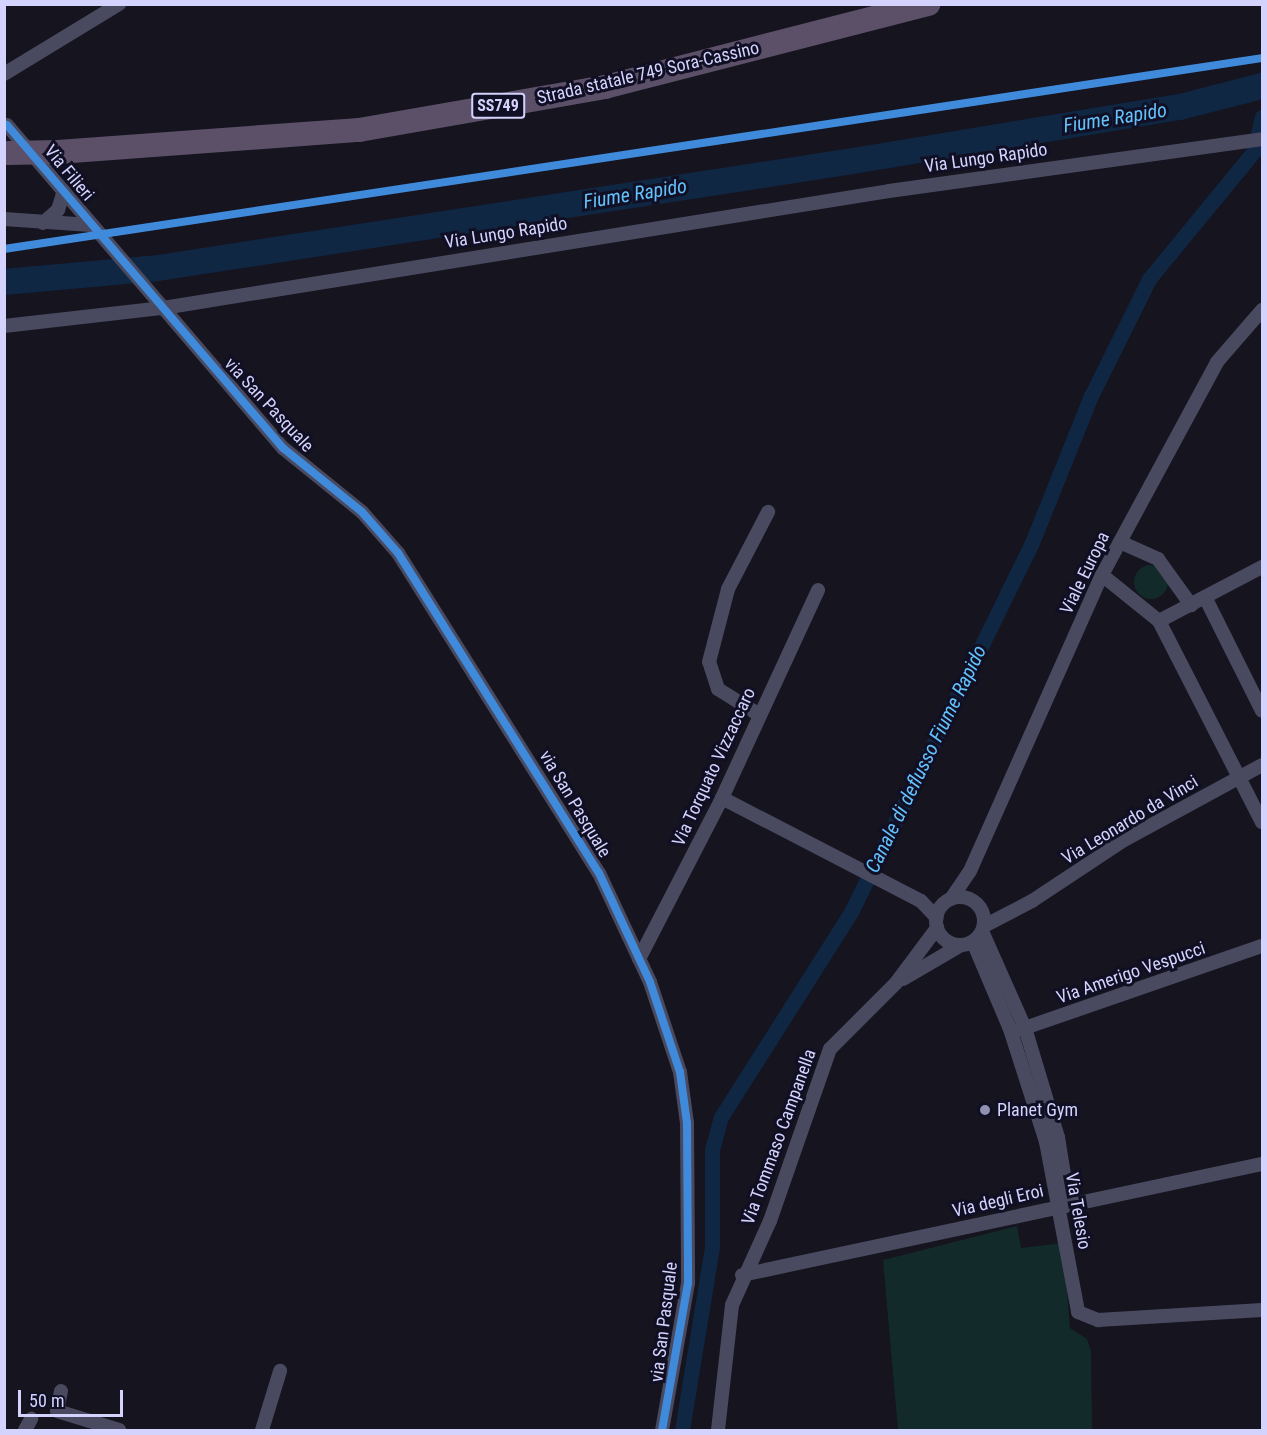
<!DOCTYPE html>
<html>
<head>
<meta charset="utf-8">
<style>
  body { margin:0 }
  #map { position:relative; width:1267px; height:1435px; overflow:hidden; background:#15141f; font-family:"Roboto Condensed",sans-serif }
  div>[style] { position:absolute }
  [style*='--x'] { left:calc(var(--x)*1px); top:calc(var(--y)*1px); width:calc(var(--w)*1px); rotate:calc(var(--a)*1deg) }
  .green>* { inset:0; background:#122a29 }
  .round { border-radius:50% }
  .canal>* { height:15px; margin:-7.5px; padding:0 7.5px; transform-origin:7.5px; border-radius:7.5px; background:#102744 }
  .river>* { height:26px; margin:-13px; padding:0 13px; transform-origin:13px; border-radius:13px; background:#102744 }
  .minor>* { height:14px; margin:-7px; padding:0 7px; transform-origin:7px; border-radius:7px; background:#494a60 }
  .minor>.ring { margin:-7px; padding:0; box-sizing:content-box; background:none; border:14px solid #494a60; border-radius:50% }
  .trunk>* { height:24px; margin:-12px; padding:0 12px; transform-origin:12px; border-radius:12px; background:#5c4f68 }
  .trunk-bridge>* { height:24px; margin:-12px; padding:0 12px; transform-origin:12px; border-radius:12px; background:#5c4f68 }
  .cycleway>* { height:8px; margin:-4px; padding:0 4px; transform-origin:4px; border-radius:4px; background:#408adc }
  .dots>* { width:16px; height:16px; translate:-50% -50%; box-sizing:border-box; border:3px solid #110f24; border-radius:50% }
  span { translate:-50% -50%; white-space:nowrap; text-align:center; line-height:1.15; -webkit-text-stroke:6px #110f24; paint-order:stroke }
  .shield-label span { padding:2px 4px; background:#110f24; border:2px solid; border-radius:4px; -webkit-text-stroke-width:0 }
  .shield-label { font-size:16px; color:#d4d3fe; font-weight:700 }
  .street-label { font-size:18px; color:#d4d3fe }
  .poi-label { font-size:18px; color:#d4d3fe }
  .left { translate:0 -50%; text-align:left }
  .water-label { font-size:20px; color:#63c1fc; font-style:italic }
  .frame { position:absolute; inset:0; border:6px solid #d4d3fe; pointer-events:none }
  .scale { position:absolute; left:18px; top:1390px; width:105px; height:27px; box-sizing:border-box; border:3px solid #d4d3fe; border-top:0; padding-left:8px; font-size:18px; line-height:21px; white-space:nowrap; color:#d4d3fe; -webkit-text-stroke:4px #110f24; paint-order:stroke }
</style>
</head>
<body>
<div id="map">
  <div class="green">
    <div class="round" style="left:1134px;top:565px;width:34px;height:34px"></div>
    <div style="clip-path:polygon(1017px 1226px,1021px 1248px,1063px 1243px,1070px 1328px,1087px 1339px,1091px 1351px,1092px 1430px,898px 1430px,883px 1260px)"></div>
  </div>
  <div class="canal">
    <div style="--x:682;--y:1430;--w:186;--a:-80.7"></div>
    <div style="--x:712;--y:1246;--w:96;--a:-90"></div>
    <div style="--x:712;--y:1150;--w:34;--a:-75"></div>
    <div style="--x:721;--y:1117;--w:243;--a:-57.6"></div>
    <div style="--x:851;--y:912;--w:409;--a:-63.9"></div>
    <div style="--x:1031;--y:545;--w:161;--a:-68.1"></div>
    <div style="--x:1091;--y:396;--w:131;--a:-63.6"></div>
    <div style="--x:1149;--y:279;--w:166;--a:-50.6"></div>
    <div style="--x:1254;--y:151;--w:35;--a:-77"></div>
  </div>
  <div class="river">
    <div style="--x:4;--y:282;--w:155;--a:-5.2"></div>
    <div style="--x:158;--y:268;--w:697;--a:-8.75"></div>
    <div style="--x:847;--y:162;--w:338;--a:-9.4"></div>
    <div style="--x:1180;--y:107;--w:85;--a:-14.4"></div>
  </div>
  <div class="minor">
    <div style="--x:4;--y:74;--w:135;--a:-31.3"></div>
    <div style="--x:7;--y:125;--w:425;--a:49.5"></div>
    <div style="--x:283;--y:448;--w:102;--a:39"></div>
    <div style="--x:362;--y:512;--w:55;--a:48.7"></div>
    <div style="--x:398;--y:553;--w:378;--a:57.9"></div>
    <div style="--x:599;--y:873;--w:120;--a:64.9"></div>
    <div style="--x:650;--y:982;--w:95;--a:71.6"></div>
    <div style="--x:680;--y:1072;--w:51;--a:82.2"></div>
    <div style="--x:687;--y:1123;--w:160;--a:89.6"></div>
    <div style="--x:688;--y:1283;--w:149;--a:100"></div>
    <div style="--x:4;--y:219;--w:87;--a:3.9"></div>
    <div style="--x:43;--y:223;--w:20;--a:-41"></div>
    <div style="--x:58;--y:210;--w:21;--a:-73"></div>
    <div style="--x:4;--y:326;--w:160;--a:-6.5"></div>
    <div style="--x:163;--y:308;--w:735;--a:-9.15"></div>
    <div style="--x:889;--y:191;--w:377;--a:-7.9"></div>
    <div style="--x:1120;--y:542;--w:42;--a:24.1"></div>
    <div style="--x:1158;--y:559;--w:57;--a:54.3"></div>
    <div style="--x:1102;--y:575;--w:73;--a:38.9"></div>
    <div style="--x:1159;--y:621;--w:226;--a:62.9"></div>
    <div style="--x:1205;--y:597;--w:127;--a:63.4"></div>
    <div style="--x:1159;--y:621;--w:116;--a:-27.7"></div>
    <div style="--x:758;--y:714;--w:47;--a:-148"></div>
    <div style="--x:718;--y:689;--w:28;--a:-108"></div>
    <div style="--x:709;--y:662;--w:75;--a:-75.4"></div>
    <div style="--x:728;--y:589;--w:87;--a:-62.5"></div>
    <div style="--x:722;--y:798;--w:224;--a:27.4"></div>
    <div style="--x:921;--y:901;--w:23;--a:47"></div>
    <div class="ring" style="left:936px;top:897px;width:34px;height:34px"></div>
    <div style="--x:951;--y:899;--w:34;--a:-56"></div>
    <div style="--x:970;--y:871;--w:324;--a:-66"></div>
    <div style="--x:1102;--y:575;--w:242;--a:-61.6"></div>
    <div style="--x:1217;--y:362;--w:69;--a:-49.1"></div>
    <div style="--x:984;--y:926;--w:54;--a:-27.5"></div>
    <div style="--x:1032;--y:901;--w:110;--a:-33.5"></div>
    <div style="--x:1124;--y:840;--w:157;--a:-28.5"></div>
    <div style="--x:982;--y:931;--w:106;--a:66.1"></div>
    <div style="--x:1025;--y:1028;--w:114;--a:73.2"></div>
    <div style="--x:1058;--y:1137;--w:57;--a:80.9"></div>
    <div style="--x:973;--y:942;--w:95;--a:67"></div>
    <div style="--x:1010;--y:1029;--w:119;--a:72.3"></div>
    <div style="--x:1046;--y:1142;--w:173;--a:79.3"></div>
    <div style="--x:1078;--y:1312;--w:22;--a:22"></div>
    <div style="--x:1098;--y:1320;--w:164;--a:-3.5"></div>
    <div style="--x:639;--y:959;--w:181;--a:-62.7"></div>
    <div style="--x:722;--y:798;--w:229;--a:-65.2"></div>
    <div style="--x:903;--y:979;--w:67;--a:-30.4"></div>
    <div style="--x:1019;--y:1030;--w:257;--a:-19.1"></div>
    <div style="--x:742;--y:1275;--w:532;--a:-12.05"></div>
    <div style="--x:61;--y:1391;--w:20;--a:101"></div>
    <div style="--x:57;--y:1411;--w:65;--a:17"></div>
    <div style="--x:25;--y:1430;--w:13;--a:-61"></div>
    <div style="--x:262;--y:1430;--w:62;--a:-73"></div>
    <div style="--x:718;--y:1430;--w:126;--a:-83.6"></div>
    <div style="--x:732;--y:1305;--w:92;--a:-65.7"></div>
    <div style="--x:770;--y:1221;--w:182;--a:-70.8"></div>
    <div style="--x:830;--y:1049;--w:93;--a:-45"></div>
    <div style="--x:896;--y:983;--w:69;--a:-53.3"></div>
  </div>
  <div class="trunk">
    <div style="--x:58;--y:152;--w:302;--a:-4.2"></div>
    <div style="--x:359;--y:130;--w:250;--a:-9.9"></div>
    <div style="--x:605;--y:87;--w:334;--a:-14.4"></div>
  </div>
  <div class="trunk-bridge">
    <div style="--x:9;--y:153;--w:49;--a:-1.2"></div>
  </div>
  <div class="cycleway">
    <div style="--x:7;--y:125;--w:425;--a:49.5"></div>
    <div style="--x:283;--y:448;--w:102;--a:39"></div>
    <div style="--x:362;--y:512;--w:55;--a:48.7"></div>
    <div style="--x:398;--y:553;--w:378;--a:57.9"></div>
    <div style="--x:599;--y:873;--w:120;--a:64.9"></div>
    <div style="--x:650;--y:982;--w:95;--a:71.6"></div>
    <div style="--x:680;--y:1072;--w:51;--a:82.2"></div>
    <div style="--x:687;--y:1123;--w:160;--a:89.6"></div>
    <div style="--x:688;--y:1283;--w:149;--a:100"></div>
    <div style="--x:4;--y:249;--w:1272;--a:-8.63"></div>
  </div>
  <div class="dots">
    <div style="left:985px;top:1110px;background:#9190b0"></div>
  </div>
  <div class="shield-label">
    <span style="left:498px;top:106px">SS749</span>
  </div>
  <div class="street-label">
    <span style="left:648px;top:73px;rotate:-13deg">Strada statale 749 Sora-Cassino</span>
    <span style="left:986px;top:158px;rotate:-8deg">Via Lungo Rapido</span>
    <span style="left:69px;top:173px;rotate:50deg">Via Filieri</span>
    <span style="left:506px;top:233px;rotate:-9deg">Via Lungo Rapido</span>
    <span style="left:269px;top:405px;rotate:47deg">via San Pasquale</span>
    <span style="left:1085px;top:573px;rotate:-64deg">Viale Europa</span>
    <span style="left:714px;top:767px;rotate:-65deg">Via Torquato Vizzaccaro</span>
    <span style="left:575px;top:804px;rotate:59deg">via San Pasquale</span>
    <span style="left:1130px;top:820px;rotate:-31deg">Via Leonardo da Vinci</span>
    <span style="left:1131px;top:973px;rotate:-19deg">Via Amerigo Vespucci</span>
    <span style="left:779px;top:1137px;rotate:-70deg">Via Tommaso Campanella</span>
    <span style="left:998px;top:1201px;rotate:-13deg">Via degli Eroi</span>
    <span style="left:1078px;top:1211px;rotate:80deg">Via Telesio</span>
    <span style="left:664px;top:1322px;rotate:-83deg">via San Pasquale</span>
  </div>
  <div class="poi-label">
    <span class="left" style="left:997px;top:1110px">Planet Gym</span>
  </div>
  <div class="water-label">
    <span style="left:1115px;top:118px;rotate:-9deg">Fiume Rapido</span>
    <span style="left:635px;top:194px;rotate:-9deg">Fiume Rapido</span>
    <span style="left:926px;top:759px;rotate:-64deg">Canale di deflusso Fiume Rapido</span>
  </div>
  <div class="frame"></div>
  <div class="scale">50 m</div>
</div>
</body>
</html>
